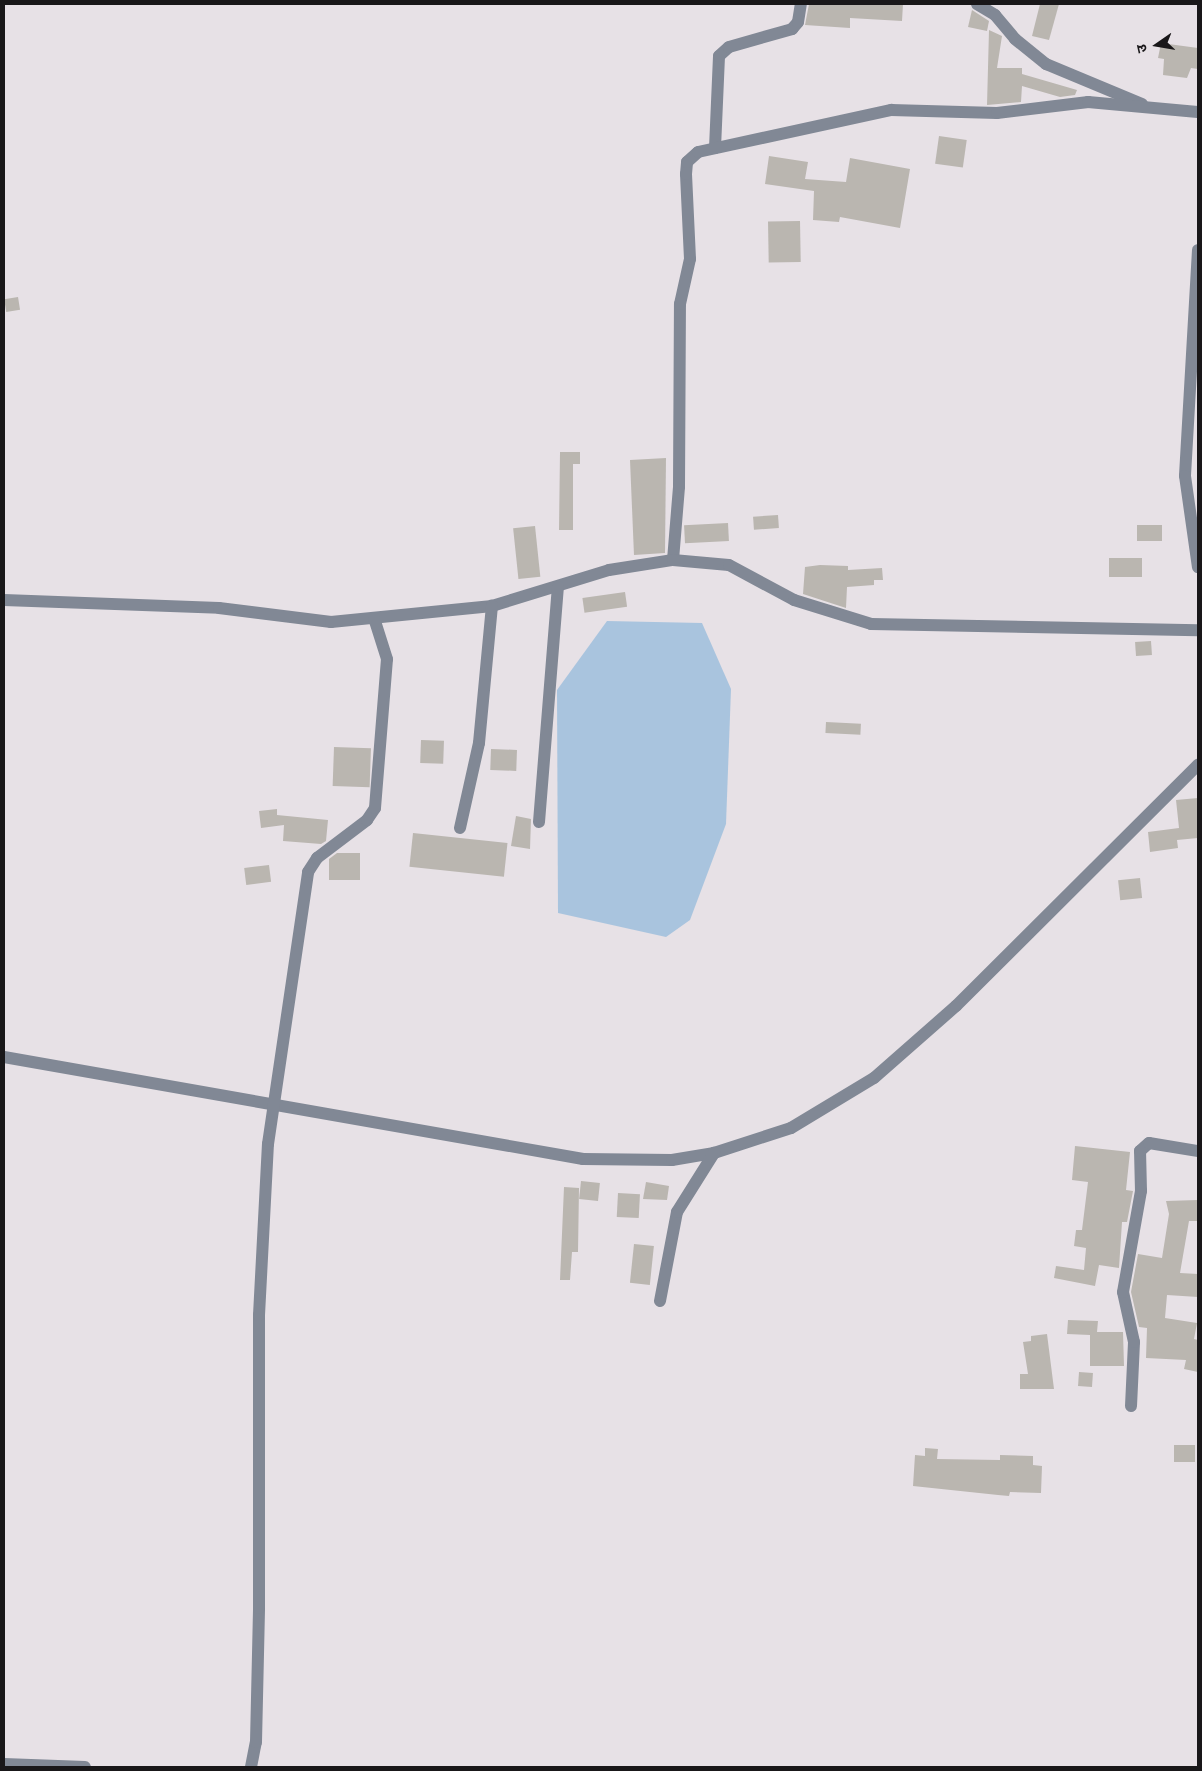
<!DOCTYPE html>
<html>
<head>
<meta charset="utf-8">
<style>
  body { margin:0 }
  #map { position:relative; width:1202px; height:1771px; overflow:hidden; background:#e7e1e6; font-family:"Varela Round","Noto Sans Devanagari",sans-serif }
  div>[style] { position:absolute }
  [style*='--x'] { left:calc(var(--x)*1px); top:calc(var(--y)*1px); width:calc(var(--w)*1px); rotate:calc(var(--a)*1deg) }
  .water>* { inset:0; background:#a9c4de }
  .building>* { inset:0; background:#bab6b0; transform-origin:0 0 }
  .street>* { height:12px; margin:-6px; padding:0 6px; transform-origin:6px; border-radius:6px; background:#818895 }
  span { translate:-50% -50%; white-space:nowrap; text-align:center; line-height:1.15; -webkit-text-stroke:4.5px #e7e1e6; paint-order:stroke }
  .frame { position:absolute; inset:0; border:5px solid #191719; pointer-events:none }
  .north { position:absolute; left:1132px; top:20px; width:50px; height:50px; -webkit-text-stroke:4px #e7e1e6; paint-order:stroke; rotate:257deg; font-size:14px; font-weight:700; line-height:20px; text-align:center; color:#191719 }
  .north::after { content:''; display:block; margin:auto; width:18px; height:22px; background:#191719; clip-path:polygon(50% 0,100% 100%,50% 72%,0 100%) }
</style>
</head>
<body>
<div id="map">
  <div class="water">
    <div style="clip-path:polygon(607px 621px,702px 623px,731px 689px,726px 824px,690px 920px,666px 937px,558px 913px,557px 690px)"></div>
  </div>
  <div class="building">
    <div style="clip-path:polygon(809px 4px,903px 4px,902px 21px,850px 18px,850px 28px,805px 25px)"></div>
    <div style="clip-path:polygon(1040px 4px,1059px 4px,1049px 40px,1032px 36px)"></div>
    <div style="clip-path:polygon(972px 10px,989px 21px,987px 31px,968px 27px)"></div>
    <div style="clip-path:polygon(989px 30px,1002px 36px,997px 68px,1022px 68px,1022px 74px,1077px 90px,1075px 95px,1060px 97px,1022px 86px,1021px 102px,987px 105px)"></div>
    <div style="clip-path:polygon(1161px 43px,1198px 48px,1198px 69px,1191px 68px,1187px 78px,1163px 75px,1164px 59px,1158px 58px)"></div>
    <div style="left:939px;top:136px;width:28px;height:28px;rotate:8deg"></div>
    <div style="clip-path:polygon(769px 156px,808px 162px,805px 179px,846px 182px,850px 158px,910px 169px,900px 228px,840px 217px,839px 222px,813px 220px,814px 191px,765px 184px)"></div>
    <div style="left:800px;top:221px;width:41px;height:32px;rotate:89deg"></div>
    <div style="left:18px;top:297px;width:13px;height:14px;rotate:81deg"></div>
    <div style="clip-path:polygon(560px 452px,580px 452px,580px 464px,573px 464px,573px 530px,559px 530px)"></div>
    <div style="clip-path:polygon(666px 458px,665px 553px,634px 555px,630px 460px)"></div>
    <div style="left:778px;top:515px;width:13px;height:25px;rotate:86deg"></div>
    <div style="left:728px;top:523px;width:18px;height:44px;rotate:87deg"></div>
    <div style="left:1137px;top:525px;width:25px;height:16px"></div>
    <div style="left:535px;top:526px;width:51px;height:22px;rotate:84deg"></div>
    <div style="left:1142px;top:558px;width:19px;height:33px;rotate:90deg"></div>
    <div style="clip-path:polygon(820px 565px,848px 566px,848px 570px,882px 568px,883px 580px,874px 580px,874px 585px,847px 587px,846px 608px,803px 594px,805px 567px)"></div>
    <div style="left:625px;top:592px;width:15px;height:43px;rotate:82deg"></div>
    <div style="left:1151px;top:641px;width:14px;height:16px;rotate:86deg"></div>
    <div style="left:826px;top:722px;width:35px;height:11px;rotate:3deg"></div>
    <div style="left:421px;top:740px;width:23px;height:23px;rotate:2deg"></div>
    <div style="left:334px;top:747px;width:37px;height:39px;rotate:2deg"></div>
    <div style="left:491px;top:749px;width:26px;height:21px;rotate:2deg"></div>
    <div style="clip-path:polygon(1198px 798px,1198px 838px,1177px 840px,1178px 848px,1150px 852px,1148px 832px,1179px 828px,1176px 800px)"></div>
    <div style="clip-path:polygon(277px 809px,277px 815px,328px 820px,326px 841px,321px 844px,283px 841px,284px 825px,261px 828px,259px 811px)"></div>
    <div style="clip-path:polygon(516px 816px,531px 819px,530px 849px,511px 846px)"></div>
    <div style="left:413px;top:833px;width:95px;height:34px;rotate:6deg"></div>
    <div style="clip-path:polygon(337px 853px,360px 853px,360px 880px,329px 880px,329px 859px)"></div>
    <div style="left:269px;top:865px;width:17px;height:25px;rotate:83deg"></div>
    <div style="left:1140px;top:878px;width:20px;height:22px;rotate:84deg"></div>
    <div style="clip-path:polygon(1075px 1146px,1130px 1152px,1126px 1190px,1133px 1191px,1127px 1222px,1122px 1222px,1119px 1268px,1099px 1265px,1095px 1286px,1054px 1278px,1056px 1266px,1084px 1270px,1086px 1248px,1074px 1246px,1076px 1230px,1082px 1230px,1088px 1182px,1072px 1180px)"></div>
    <div style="left:581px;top:1181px;width:19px;height:18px;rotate:6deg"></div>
    <div style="clip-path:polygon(646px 1182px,669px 1186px,667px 1200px,643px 1199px)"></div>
    <div style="clip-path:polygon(564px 1187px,579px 1188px,578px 1252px,572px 1252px,570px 1280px,560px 1280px)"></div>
    <div style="left:618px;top:1193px;width:22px;height:24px;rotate:3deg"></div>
    <div style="clip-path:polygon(1198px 1200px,1198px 1221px,1189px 1221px,1180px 1273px,1198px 1274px,1198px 1297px,1167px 1295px,1165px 1318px,1197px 1323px,1194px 1339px,1198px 1340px,1198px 1372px,1184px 1369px,1186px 1360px,1146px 1358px,1147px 1328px,1139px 1327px,1131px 1292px,1138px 1254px,1162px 1258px,1169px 1214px,1166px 1201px)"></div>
    <div style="left:634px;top:1244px;width:20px;height:39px;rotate:6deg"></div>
    <div style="clip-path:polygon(1068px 1320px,1098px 1321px,1097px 1332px,1123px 1332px,1124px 1366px,1090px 1366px,1090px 1335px,1067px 1334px)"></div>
    <div style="clip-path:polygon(1047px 1334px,1054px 1389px,1020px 1389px,1020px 1374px,1028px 1374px,1023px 1342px,1031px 1341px,1031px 1336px)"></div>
    <div style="left:1079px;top:1372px;width:14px;height:14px;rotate:4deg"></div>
    <div style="left:1174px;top:1445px;width:21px;height:17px"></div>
    <div style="clip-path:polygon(925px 1448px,938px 1449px,937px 1459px,1000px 1460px,1000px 1455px,1033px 1456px,1033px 1465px,1042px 1466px,1041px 1493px,1010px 1492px,1009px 1496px,998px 1495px,913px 1486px,915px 1455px,925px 1456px)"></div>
  </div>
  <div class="street">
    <div style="--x:977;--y:4;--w:21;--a:31"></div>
    <div style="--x:995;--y:15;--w:31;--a:50"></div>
    <div style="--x:1015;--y:39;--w:40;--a:39"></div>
    <div style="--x:1046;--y:64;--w:104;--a:22.6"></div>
    <div style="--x:715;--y:148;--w:92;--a:-87.5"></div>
    <div style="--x:719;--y:56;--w:13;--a:-42"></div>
    <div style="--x:729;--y:47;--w:66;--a:-15.9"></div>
    <div style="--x:792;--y:29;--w:9;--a:-49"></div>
    <div style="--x:798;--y:22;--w:18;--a:-81"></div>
    <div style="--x:1198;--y:250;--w:226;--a:93.3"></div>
    <div style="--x:1185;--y:476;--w:92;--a:81.9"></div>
    <div style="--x:673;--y:560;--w:73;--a:-85.3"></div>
    <div style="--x:679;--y:487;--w:183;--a:-89.7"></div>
    <div style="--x:680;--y:304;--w:46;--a:-77.5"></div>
    <div style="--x:690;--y:259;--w:85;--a:-92.7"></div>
    <div style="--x:686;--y:174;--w:12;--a:-85"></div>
    <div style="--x:687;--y:162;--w:15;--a:-42"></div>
    <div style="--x:698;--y:152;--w:198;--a:-12.3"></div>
    <div style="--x:891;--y:110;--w:106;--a:1.6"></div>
    <div style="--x:997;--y:113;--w:92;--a:-6.9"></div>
    <div style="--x:1088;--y:102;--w:110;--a:5.2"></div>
    <div style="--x:4;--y:600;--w:215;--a:2.1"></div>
    <div style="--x:219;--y:608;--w:113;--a:7.1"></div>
    <div style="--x:331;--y:622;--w:162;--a:-5.7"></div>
    <div style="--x:492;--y:606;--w:122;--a:-17.1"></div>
    <div style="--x:609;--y:570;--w:65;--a:-8.9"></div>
    <div style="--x:673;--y:560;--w:56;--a:5.1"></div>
    <div style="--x:729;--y:565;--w:74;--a:28.3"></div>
    <div style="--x:794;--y:600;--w:81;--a:17.3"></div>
    <div style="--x:871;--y:624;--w:327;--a:1.1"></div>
    <div style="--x:539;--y:822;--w:236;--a:-85.4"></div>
    <div style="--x:460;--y:828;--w:87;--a:-77.4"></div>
    <div style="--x:479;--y:743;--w:138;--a:-84.6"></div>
    <div style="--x:4;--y:1057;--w:588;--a:9.99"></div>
    <div style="--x:583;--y:1159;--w:89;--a:0.6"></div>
    <div style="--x:672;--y:1160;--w:43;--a:-9.5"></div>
    <div style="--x:714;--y:1153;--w:81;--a:-18"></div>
    <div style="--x:791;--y:1128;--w:97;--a:-31.1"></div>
    <div style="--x:874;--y:1078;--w:109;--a:-41.3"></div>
    <div style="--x:956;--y:1006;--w:342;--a:-44.9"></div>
    <div style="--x:660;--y:1301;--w:91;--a:-79.2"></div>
    <div style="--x:677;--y:1212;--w:70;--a:-57.9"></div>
    <div style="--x:1131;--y:1406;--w:64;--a:-87.3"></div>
    <div style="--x:1134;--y:1342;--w:51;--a:-102.4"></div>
    <div style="--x:1123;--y:1292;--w:103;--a:-79.9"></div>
    <div style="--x:1141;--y:1191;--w:40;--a:-91.4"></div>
    <div style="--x:1140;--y:1151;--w:12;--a:-42"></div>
    <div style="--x:1149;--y:1143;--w:50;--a:9.3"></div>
    <div style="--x:4;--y:1764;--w:81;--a:2.1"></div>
    <div style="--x:251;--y:1767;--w:25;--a:-79"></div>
    <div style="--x:256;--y:1742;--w:134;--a:-88.7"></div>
    <div style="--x:259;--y:1608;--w:293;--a:-90"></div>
    <div style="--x:259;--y:1315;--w:171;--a:-87"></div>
    <div style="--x:268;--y:1144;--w:275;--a:-81.6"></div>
    <div style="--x:308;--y:872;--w:17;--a:-57"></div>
    <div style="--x:317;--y:858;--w:63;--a:-37.2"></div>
    <div style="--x:367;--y:820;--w:14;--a:-56"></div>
    <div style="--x:375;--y:808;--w:149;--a:-85.4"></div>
    <div style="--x:387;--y:659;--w:43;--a:-107.6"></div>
  </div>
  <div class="frame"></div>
  <div class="north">उ</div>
</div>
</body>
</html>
